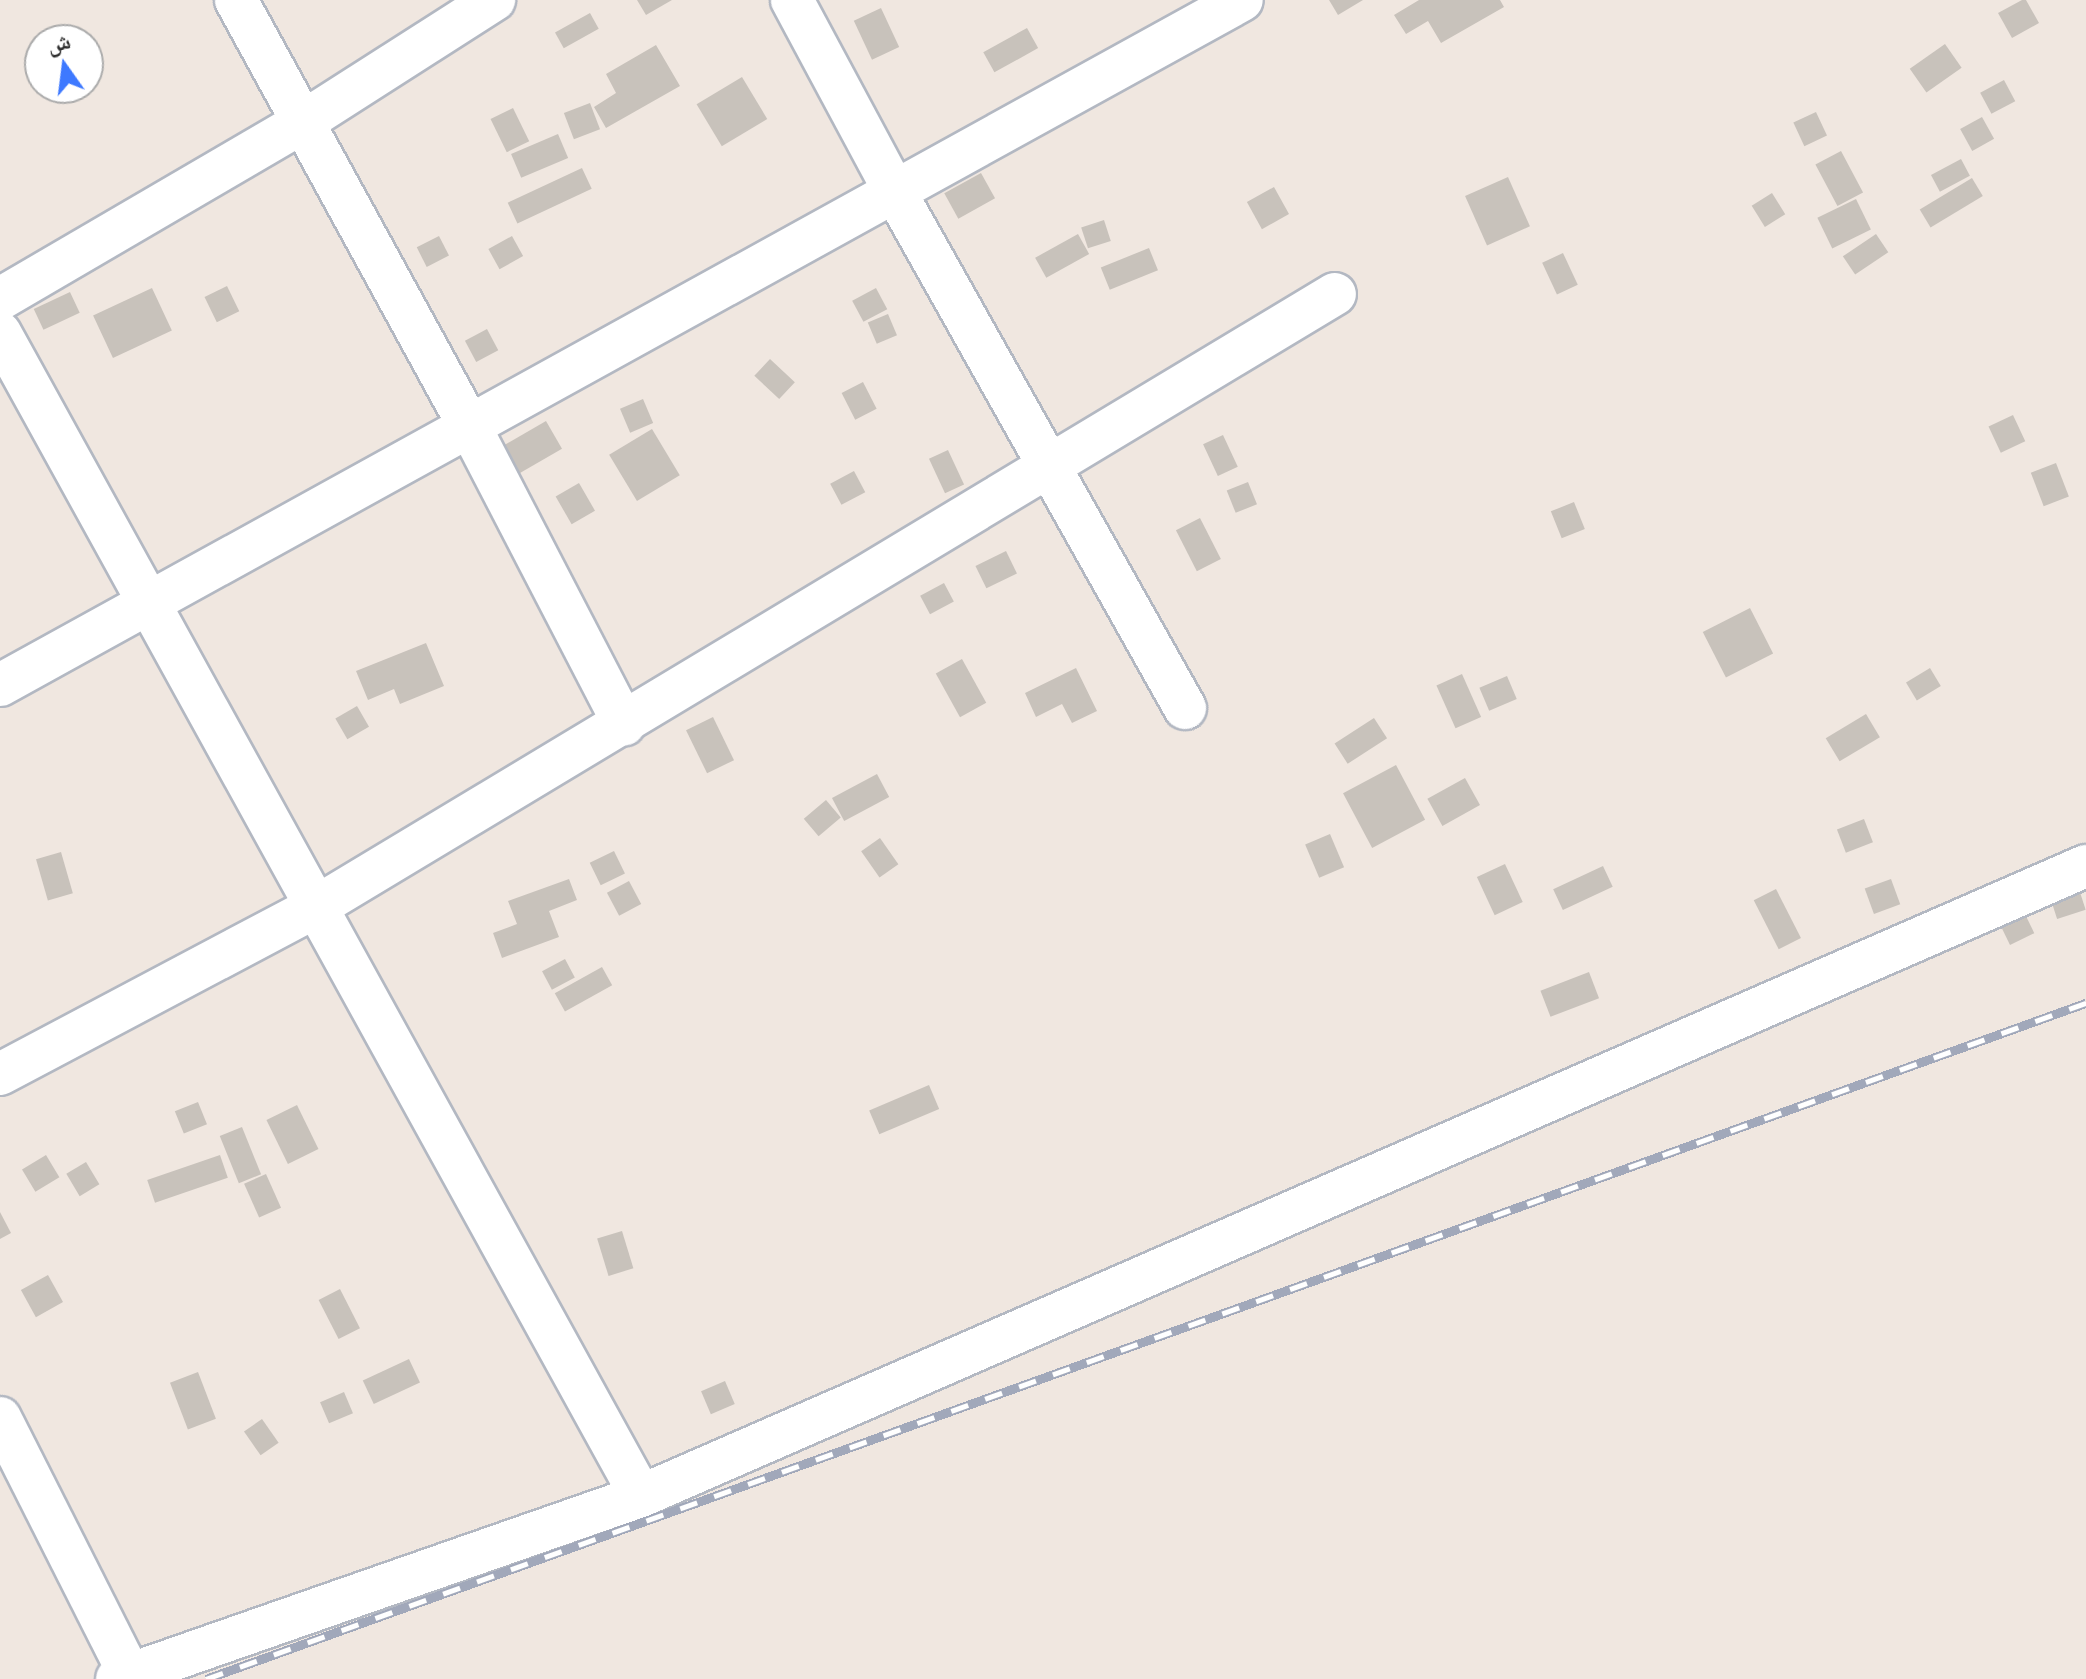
<!DOCTYPE html>
<html>
<head>
<meta charset="utf-8">
<style>
  body { margin:0 }
  #map { position:relative; width:2086px; height:1679px; overflow:hidden; background:#f0e7e0; font-family:Raleway,"Noto Naskh Arabic",sans-serif }
  div>[style] { position:absolute }
  [style*='--x'] { left:calc(var(--x)*1px); top:calc(var(--y)*1px); width:calc(var(--w)*1px); rotate:calc(var(--a)*1deg) }
  .building>* { inset:0; background:#c8c2bb; transform-origin:0 0 }
  .roads { filter:drop-shadow(2px 0 #b3b8c2) drop-shadow(-2px 0 #b3b8c2) drop-shadow(0 2px #b3b8c2) drop-shadow(0 -2px #b3b8c2) }
  .minor>* { height:42px; margin:-21px; padding:0 21px; transform-origin:21px; border-radius:21px; background:#fff }
  .rail>* { height:9px; margin-top:-4.5px; transform-origin:0; background:repeating-linear-gradient(90deg,#fff 0 18px,#a1a8ba 0 36px); box-sizing:border-box; border-block:2px solid #a1a8ba }
  span { translate:-50% -50%; white-space:nowrap; text-align:center; line-height:1.15; -webkit-text-stroke:8px #fff; paint-order:stroke }
  .north { position:absolute; left:24px; top:24px; width:80px; height:80px; box-sizing:border-box; background:#fff; border:2px solid #ababab; border-radius:50%; rotate:346deg; font-size:22px; font-weight:700; line-height:32px; text-align:center; color:#2e2e2e }
  .north::after { content:''; display:block; margin:auto; width:28px; height:36px; background:#3e79ff; clip-path:polygon(50% 0,100% 100%,50% 72%,0 100%) }
</style>
</head>
<body>
<div id="map">
  <div class="building">
    <div style="clip-path:polygon(637px 0,672px 0,646px 15px)"></div>
    <div style="clip-path:polygon(1329px 0,1363px 0,1338px 15px)"></div>
    <div style="clip-path:polygon(1419px 0,1500px 0,1504px 7px,1441px 43px,1428px 21px,1406px 34px,1394px 15px)"></div>
    <div style="clip-path:polygon(2022px 0,2026px 0,2039px 23px,2012px 38px,1998px 13px)"></div>
    <div style="left:881px;top:8px;width:43px;height:30px;rotate:65deg"></div>
    <div style="left:590px;top:13px;width:18px;height:40px;rotate:61deg"></div>
    <div style="left:1027px;top:28px;width:23px;height:50px;rotate:61deg"></div>
    <div style="left:1945px;top:44px;width:29px;height:43px;rotate:55deg"></div>
    <div style="clip-path:polygon(656px 45px,680px 86px,606px 128px,594px 107px,616px 93px,606px 74px)"></div>
    <div style="left:742px;top:77px;width:49px;height:53px;rotate:59deg"></div>
    <div style="left:2004px;top:80px;width:24px;height:27px;rotate:62deg"></div>
    <div style="left:590px;top:103px;width:28px;height:28px;rotate:69deg"></div>
    <div style="left:513px;top:108px;width:37px;height:25px;rotate:64deg"></div>
    <div style="left:1816px;top:112px;width:26px;height:25px;rotate:65deg"></div>
    <div style="left:1982px;top:117px;width:25px;height:25px;rotate:61deg"></div>
    <div style="left:558px;top:134px;width:26px;height:51px;rotate:67deg"></div>
    <div style="left:1841px;top:151px;width:47px;height:29px;rotate:62deg"></div>
    <div style="left:1961px;top:159px;width:19px;height:34px;rotate:62deg"></div>
    <div style="left:582px;top:168px;width:23px;height:82px;rotate:65deg"></div>
    <div style="left:981px;top:173px;width:29px;height:42px;rotate:61deg"></div>
    <div style="left:1508px;top:177px;width:54px;height:47px;rotate:66deg"></div>
    <div style="left:1972px;top:178px;width:21px;height:61px;rotate:59deg"></div>
    <div style="left:1274px;top:187px;width:31px;height:31px;rotate:61deg"></div>
    <div style="left:1772px;top:193px;width:25px;height:24px;rotate:58deg"></div>
    <div style="left:1856px;top:199px;width:34px;height:43px;rotate:64deg"></div>
    <div style="left:1104px;top:220px;width:22px;height:24px;rotate:72deg"></div>
    <div style="left:1078px;top:234px;width:23px;height:49px;rotate:61deg"></div>
    <div style="left:1876px;top:234px;width:22px;height:40px;rotate:56deg"></div>
    <div style="left:439px;top:236px;width:22px;height:25px;rotate:63deg"></div>
    <div style="left:512px;top:236px;width:23px;height:27px;rotate:61deg"></div>
    <div style="left:1149px;top:248px;width:24px;height:52px;rotate:68deg"></div>
    <div style="left:1563px;top:253px;width:35px;height:23px;rotate:65deg"></div>
    <div style="left:227px;top:286px;width:28px;height:25px;rotate:64deg"></div>
    <div style="left:152px;top:288px;width:47px;height:65px;rotate:65deg"></div>
    <div style="left:876px;top:288px;width:24px;height:27px;rotate:62deg"></div>
    <div style="left:70px;top:292px;width:23px;height:40px;rotate:65deg"></div>
    <div style="left:888px;top:314px;width:23px;height:22px;rotate:67deg"></div>
    <div style="left:487px;top:329px;width:24px;height:25px;rotate:62deg"></div>
    <div style="left:770px;top:359px;width:34px;height:23px;rotate:43deg"></div>
    <div style="left:863px;top:382px;width:30px;height:24px;rotate:63deg"></div>
    <div style="left:643px;top:399px;width:26px;height:25px;rotate:67deg"></div>
    <div style="left:2013px;top:415px;width:29px;height:27px;rotate:65deg"></div>
    <div style="left:546px;top:421px;width:32px;height:49px;rotate:60deg"></div>
    <div style="left:652px;top:429px;width:54px;height:50px;rotate:59deg"></div>
    <div style="left:1223px;top:435px;width:35px;height:22px;rotate:65deg"></div>
    <div style="left:948px;top:450px;width:38px;height:21px;rotate:65deg"></div>
    <div style="left:2056px;top:463px;width:36px;height:27px;rotate:69deg"></div>
    <div style="left:854px;top:471px;width:24px;height:27px;rotate:62deg"></div>
    <div style="left:1248px;top:482px;width:24px;height:23px;rotate:68deg"></div>
    <div style="left:579px;top:483px;width:32px;height:27px;rotate:60deg"></div>
    <div style="left:1574px;top:502px;width:29px;height:25px;rotate:68deg"></div>
    <div style="left:1200px;top:518px;width:46px;height:27px;rotate:63deg"></div>
    <div style="left:1006px;top:551px;width:25px;height:34px;rotate:64deg"></div>
    <div style="left:944px;top:583px;width:21px;height:27px;rotate:62deg"></div>
    <div style="left:1750px;top:608px;width:51px;height:53px;rotate:63deg"></div>
    <div style="clip-path:polygon(426px 643px,444px 686px,400px 704px,394px 689px,368px 700px,356px 671px)"></div>
    <div style="left:962px;top:659px;width:50px;height:30px;rotate:61deg"></div>
    <div style="clip-path:polygon(1076px 668px,1097px 711px,1072px 723px,1062px 704px,1036px 717px,1025px 693px)"></div>
    <div style="left:1930px;top:668px;width:21px;height:28px;rotate:59deg"></div>
    <div style="left:1462px;top:674px;width:47px;height:28px;rotate:66deg"></div>
    <div style="left:1507px;top:676px;width:25px;height:30px;rotate:67deg"></div>
    <div style="left:357px;top:706px;width:24px;height:25px;rotate:60deg"></div>
    <div style="left:1866px;top:714px;width:27px;height:47px;rotate:59deg"></div>
    <div style="left:713px;top:717px;width:48px;height:30px;rotate:64deg"></div>
    <div style="left:1374px;top:718px;width:24px;height:47px;rotate:57deg"></div>
    <div style="left:1396px;top:765px;width:62px;height:60px;rotate:62deg"></div>
    <div style="left:877px;top:774px;width:26px;height:51px;rotate:62deg"></div>
    <div style="left:1465px;top:778px;width:31px;height:43px;rotate:61deg"></div>
    <div style="left:826px;top:800px;width:23px;height:29px;rotate:50deg"></div>
    <div style="left:1864px;top:819px;width:25px;height:29px;rotate:69deg"></div>
    <div style="left:1330px;top:834px;width:36px;height:27px;rotate:67deg"></div>
    <div style="left:880px;top:838px;width:32px;height:23px;rotate:55deg"></div>
    <div style="left:614px;top:851px;width:25px;height:27px;rotate:64deg"></div>
    <div style="left:61px;top:852px;width:43px;height:26px;rotate:74deg"></div>
    <div style="left:1505px;top:864px;width:42px;height:31px;rotate:65deg"></div>
    <div style="left:1603px;top:866px;width:23px;height:55px;rotate:65deg"></div>
    <div style="clip-path:polygon(569px 879px,577px 900px,549px 911px,559px 937px,502px 958px,493px 933px,517px 924px,508px 901px)"></div>
    <div style="left:1891px;top:879px;width:27px;height:28px;rotate:70deg"></div>
    <div style="left:629px;top:881px;width:26px;height:25px;rotate:62deg"></div>
    <div style="left:2077px;top:883px;width:28px;height:30px;rotate:72deg"></div>
    <div style="left:1776px;top:889px;width:55px;height:25px;rotate:63deg"></div>
    <div style="left:2022px;top:908px;width:28px;height:27px;rotate:64deg"></div>
    <div style="left:565px;top:959px;width:21px;height:26px;rotate:62deg"></div>
    <div style="left:602px;top:967px;width:21px;height:54px;rotate:61deg"></div>
    <div style="left:1589px;top:972px;width:28px;height:52px;rotate:69deg"></div>
    <div style="left:929px;top:1085px;width:26px;height:65px;rotate:67deg"></div>
    <div style="left:198px;top:1102px;width:24px;height:25px;rotate:68deg"></div>
    <div style="left:297px;top:1105px;width:49px;height:34px;rotate:64deg"></div>
    <div style="left:242px;top:1127px;width:51px;height:24px;rotate:68deg"></div>
    <div style="left:46px;top:1155px;width:26px;height:28px;rotate:59deg"></div>
    <div style="left:220px;top:1155px;width:24px;height:77px;rotate:71deg"></div>
    <div style="left:86px;top:1162px;width:26px;height:23px;rotate:59deg"></div>
    <div style="left:266px;top:1174px;width:37px;height:24px;rotate:66deg"></div>
    <div style="clip-path:polygon(0 1212px,11px 1233px,0 1239px)"></div>
    <div style="left:622px;top:1231px;width:39px;height:26px;rotate:73deg"></div>
    <div style="left:48px;top:1275px;width:31px;height:31px;rotate:61deg"></div>
    <div style="left:340px;top:1289px;width:44px;height:24px;rotate:63deg"></div>
    <div style="left:409px;top:1359px;width:26px;height:51px;rotate:65deg"></div>
    <div style="left:198px;top:1372px;width:50px;height:30px;rotate:69deg"></div>
    <div style="left:725px;top:1381px;width:25px;height:26px;rotate:67deg"></div>
    <div style="left:344px;top:1392px;width:23px;height:26px;rotate:67deg"></div>
    <div style="left:262px;top:1419px;width:29px;height:22px;rotate:55deg"></div>
  </div>
  <div class="roads">
    <div class="minor">
      <div style="--x:236;--y:0;--w:487;--a:61.3"></div>
      <div style="--x:470;--y:427;--w:335;--a:62.6"></div>
      <div style="--x:792;--y:0;--w:218;--a:61.8"></div>
      <div style="--x:895;--y:192;--w:592;--a:60.66"></div>
      <div style="--x:0;--y:299;--w:351;--a:-30.3"></div>
      <div style="--x:303;--y:122;--w:227;--a:-32.6"></div>
      <div style="--x:0;--y:333;--w:1328;--a:61.14"></div>
      <div style="--x:0;--y:685;--w:1418;--a:-28.88"></div>
      <div style="--x:0;--y:1074;--w:357;--a:-27.9"></div>
      <div style="--x:316;--y:907;--w:1189;--a:-31.03"></div>
      <div style="--x:0;--y:1418;--w:288;--a:63.2"></div>
      <div style="--x:117;--y:1679;--w:555;--a:-19.25"></div>
      <div style="--x:641;--y:1496;--w:1576;--a:-23.56"></div>
    </div>
  </div>
  <div class="rail">
    <div style="--x:206;--y:1679;--w:1998;--a:-19.78"></div>
  </div>
  <div class="north">ش</div>
</div>
</body>
</html>
